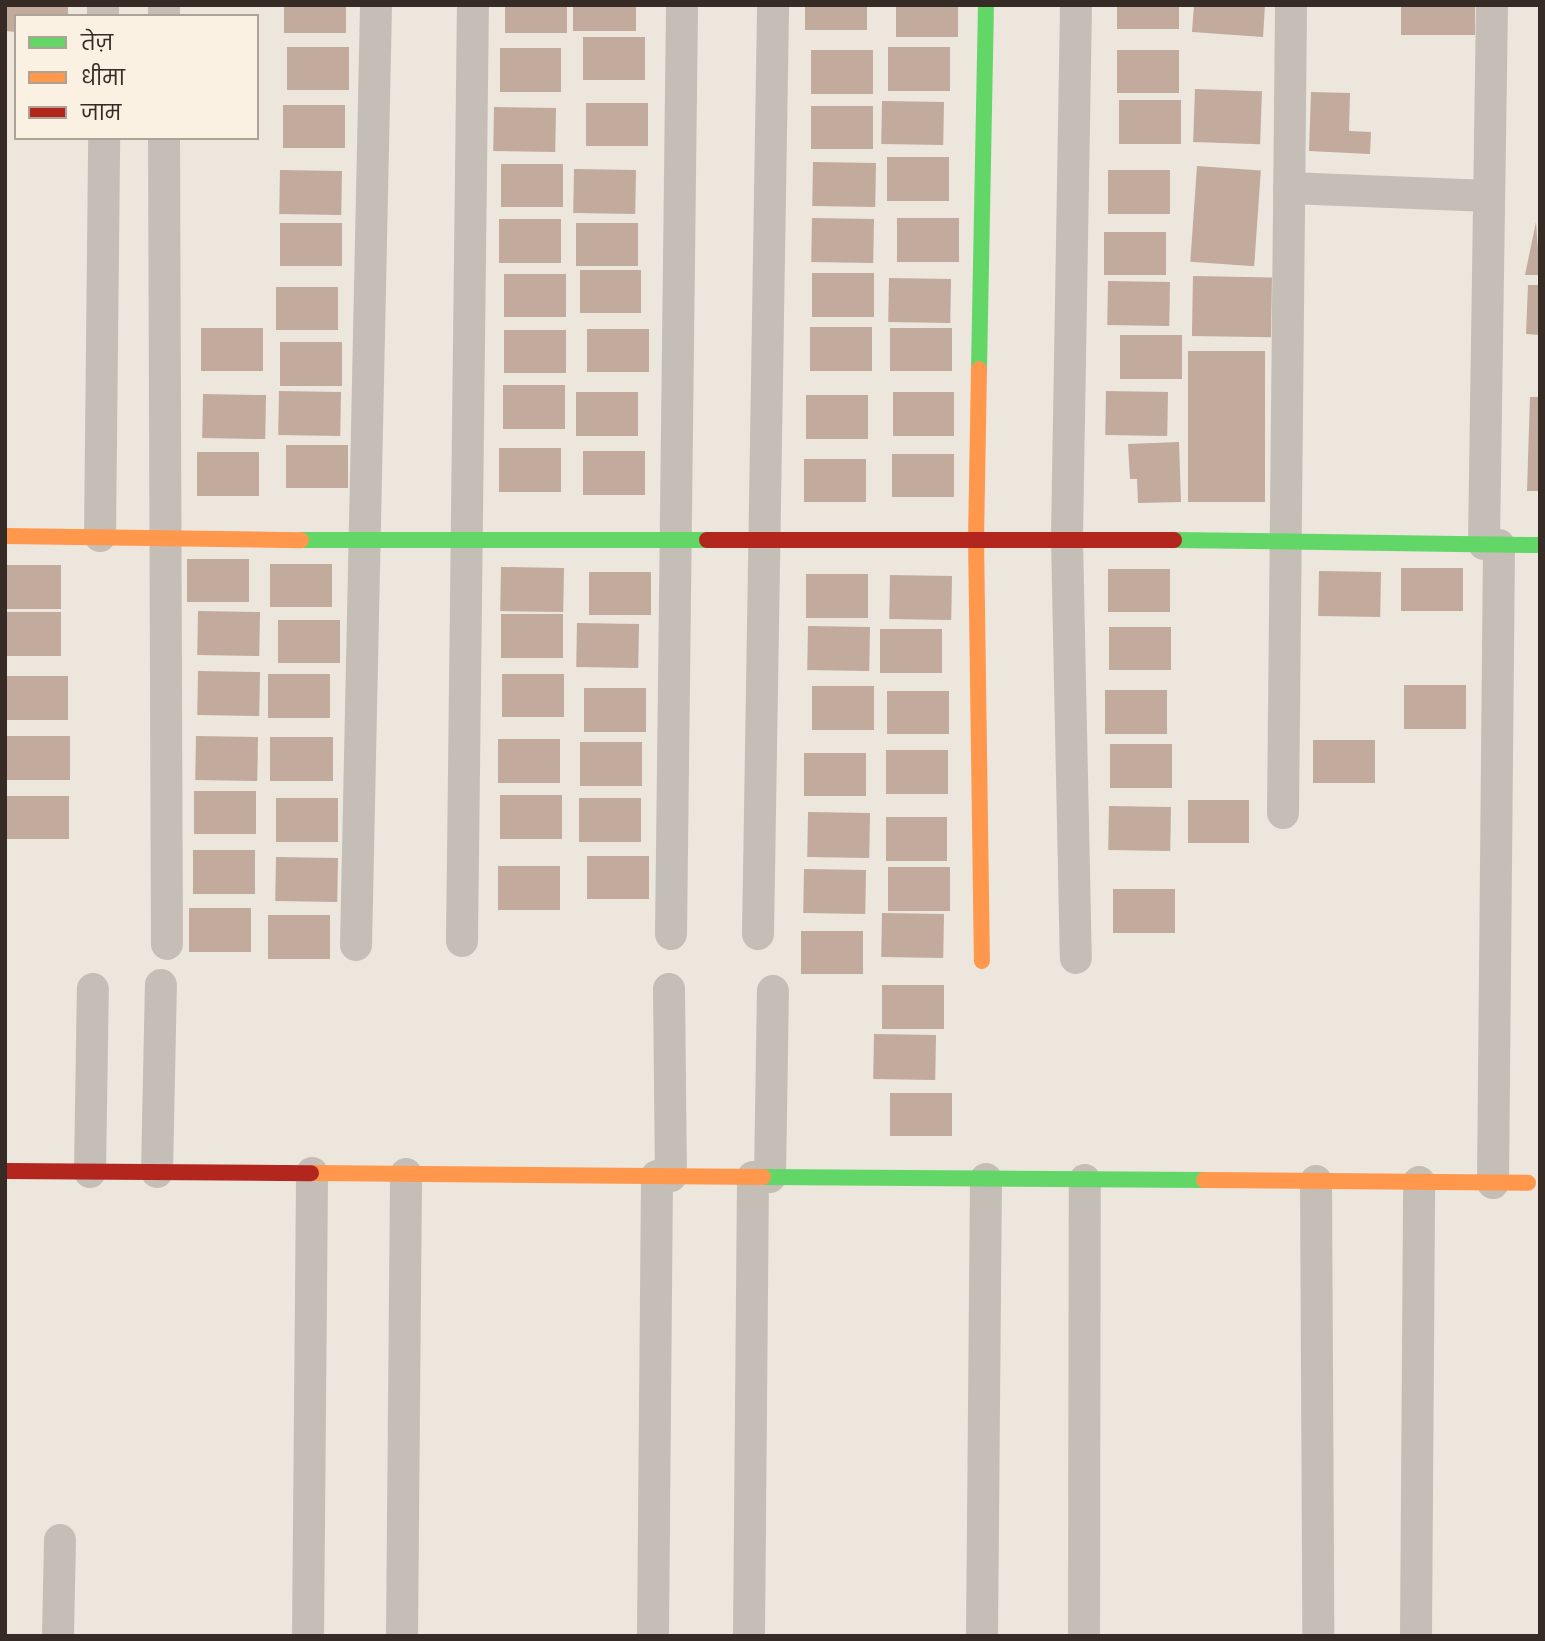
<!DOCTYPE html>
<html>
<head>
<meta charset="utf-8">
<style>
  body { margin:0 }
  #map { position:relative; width:1545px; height:1641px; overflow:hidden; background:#ede6dd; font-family:Poppins,"Noto Sans Devanagari",sans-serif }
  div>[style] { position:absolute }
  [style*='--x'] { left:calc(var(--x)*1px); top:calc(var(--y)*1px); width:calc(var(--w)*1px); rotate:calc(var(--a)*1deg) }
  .building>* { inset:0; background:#c2aa9d; transform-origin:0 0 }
  .street>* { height:32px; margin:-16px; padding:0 16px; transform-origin:16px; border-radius:16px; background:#c5beb7 }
  .fast>* { height:16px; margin:-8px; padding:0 8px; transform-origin:8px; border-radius:8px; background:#63d668 }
  .slow>* { height:16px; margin:-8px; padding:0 8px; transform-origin:8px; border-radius:8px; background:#ff974d }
  .jam>* { height:16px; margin:-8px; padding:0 8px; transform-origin:8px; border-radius:8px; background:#b3261e }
  span { translate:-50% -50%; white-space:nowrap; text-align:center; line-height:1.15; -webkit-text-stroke:5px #faf1e3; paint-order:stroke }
  .frame { position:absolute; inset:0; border:7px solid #362b25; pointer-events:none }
  .legend { position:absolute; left:14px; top:14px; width:245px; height:126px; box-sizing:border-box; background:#faf1e3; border:2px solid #aca297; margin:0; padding:9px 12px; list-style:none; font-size:21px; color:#362b25 }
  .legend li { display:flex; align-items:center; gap:14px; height:35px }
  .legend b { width:35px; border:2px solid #aca297 }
</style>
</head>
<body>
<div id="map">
  <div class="building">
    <div style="clip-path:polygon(6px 5px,68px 5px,68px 16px,16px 16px,16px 32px,6px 31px)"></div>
    <div style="left:284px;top:5px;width:62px;height:28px"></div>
    <div style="left:505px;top:5px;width:62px;height:28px"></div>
    <div style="left:573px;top:5px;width:63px;height:26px"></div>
    <div style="left:805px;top:5px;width:62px;height:25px"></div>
    <div style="left:896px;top:5px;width:62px;height:32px"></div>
    <div style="left:1117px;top:5px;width:62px;height:24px"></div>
    <div style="clip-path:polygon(1194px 5px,1265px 5px,1263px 37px,1192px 32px)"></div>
    <div style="left:1401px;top:5px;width:74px;height:30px"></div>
    <div style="left:583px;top:37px;width:62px;height:43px"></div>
    <div style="left:287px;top:47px;width:62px;height:43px"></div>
    <div style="left:888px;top:47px;width:62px;height:44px"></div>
    <div style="left:500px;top:48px;width:61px;height:44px"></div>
    <div style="left:811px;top:50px;width:62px;height:44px"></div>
    <div style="left:1117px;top:50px;width:62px;height:43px"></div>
    <div style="left:1195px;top:89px;width:67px;height:53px;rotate:2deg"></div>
    <div style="clip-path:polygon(1311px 92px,1350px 93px,1349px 131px,1371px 132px,1370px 154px,1309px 151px)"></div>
    <div style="left:1119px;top:100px;width:62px;height:44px"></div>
    <div style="left:882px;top:101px;width:62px;height:43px;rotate:1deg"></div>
    <div style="left:586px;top:103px;width:62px;height:43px"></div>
    <div style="left:283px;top:105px;width:62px;height:43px"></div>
    <div style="left:811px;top:106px;width:62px;height:43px"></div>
    <div style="left:494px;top:107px;width:62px;height:44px;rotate:1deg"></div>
    <div style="left:887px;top:157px;width:62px;height:44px"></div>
    <div style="left:813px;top:162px;width:63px;height:44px;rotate:1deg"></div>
    <div style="left:501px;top:164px;width:62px;height:43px"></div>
    <div style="left:1197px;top:166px;width:64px;height:96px;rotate:4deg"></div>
    <div style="left:574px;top:169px;width:62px;height:44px;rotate:1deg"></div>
    <div style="left:280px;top:170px;width:62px;height:44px;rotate:1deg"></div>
    <div style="left:1108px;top:170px;width:62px;height:44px"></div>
    <div style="left:812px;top:218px;width:62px;height:44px;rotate:1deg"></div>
    <div style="left:959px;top:218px;width:44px;height:62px;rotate:90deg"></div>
    <div style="left:499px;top:219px;width:62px;height:44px"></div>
    <div style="clip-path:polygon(1536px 222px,1540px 275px,1525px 275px)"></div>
    <div style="left:280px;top:223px;width:62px;height:43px"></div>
    <div style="left:576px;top:223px;width:62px;height:43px"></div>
    <div style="left:1104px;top:232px;width:62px;height:43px"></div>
    <div style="left:580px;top:270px;width:61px;height:43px"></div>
    <div style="left:812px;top:273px;width:62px;height:44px"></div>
    <div style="left:504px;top:274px;width:62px;height:43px"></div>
    <div style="left:1193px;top:276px;width:79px;height:60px;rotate:1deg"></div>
    <div style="left:889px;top:278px;width:62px;height:44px;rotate:1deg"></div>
    <div style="left:1108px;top:281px;width:62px;height:44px;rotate:1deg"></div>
    <div style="clip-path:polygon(1528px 285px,1540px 285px,1540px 335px,1526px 334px)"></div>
    <div style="left:276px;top:287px;width:62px;height:43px"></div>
    <div style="left:810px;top:327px;width:62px;height:44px"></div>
    <div style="left:201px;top:328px;width:62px;height:43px"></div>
    <div style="left:890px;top:328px;width:62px;height:43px"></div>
    <div style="left:587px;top:329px;width:62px;height:43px"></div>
    <div style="left:504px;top:330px;width:62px;height:43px"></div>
    <div style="left:1120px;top:335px;width:62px;height:44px"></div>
    <div style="left:280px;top:342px;width:62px;height:44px"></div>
    <div style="left:1188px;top:351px;width:77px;height:151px"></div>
    <div style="left:503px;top:385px;width:62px;height:44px"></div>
    <div style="left:279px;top:391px;width:62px;height:44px;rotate:1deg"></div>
    <div style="left:1106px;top:391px;width:62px;height:44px;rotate:1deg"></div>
    <div style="left:576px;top:392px;width:62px;height:44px"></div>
    <div style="left:893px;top:392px;width:61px;height:44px"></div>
    <div style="left:203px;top:394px;width:63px;height:44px;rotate:1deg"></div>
    <div style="left:806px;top:395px;width:62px;height:44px"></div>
    <div style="clip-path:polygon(1530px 397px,1540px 397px,1540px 491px,1527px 491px)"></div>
    <div style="clip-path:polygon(1179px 442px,1181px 502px,1138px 503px,1137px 479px,1130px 479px,1128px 444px)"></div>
    <div style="left:286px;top:445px;width:62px;height:43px"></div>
    <div style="left:499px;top:448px;width:62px;height:44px"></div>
    <div style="left:583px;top:451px;width:62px;height:44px"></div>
    <div style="left:197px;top:452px;width:62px;height:44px"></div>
    <div style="left:892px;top:454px;width:62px;height:43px"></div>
    <div style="left:804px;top:459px;width:62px;height:43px"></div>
    <div style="left:187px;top:559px;width:62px;height:43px"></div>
    <div style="left:270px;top:564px;width:62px;height:43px"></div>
    <div style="left:5px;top:565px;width:56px;height:44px"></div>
    <div style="left:501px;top:567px;width:63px;height:44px;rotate:1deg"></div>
    <div style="left:1401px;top:568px;width:62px;height:43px"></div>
    <div style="left:1108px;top:569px;width:62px;height:43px"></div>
    <div style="left:1319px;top:571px;width:62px;height:45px;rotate:1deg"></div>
    <div style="left:589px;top:572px;width:62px;height:43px"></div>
    <div style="left:806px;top:574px;width:62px;height:44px"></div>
    <div style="left:890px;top:575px;width:62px;height:44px;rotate:1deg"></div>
    <div style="left:5px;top:612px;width:56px;height:44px"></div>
    <div style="left:260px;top:612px;width:44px;height:62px;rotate:91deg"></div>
    <div style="left:501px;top:614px;width:62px;height:44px"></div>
    <div style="left:278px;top:620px;width:62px;height:43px"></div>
    <div style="left:577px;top:623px;width:62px;height:44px;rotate:1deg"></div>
    <div style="left:808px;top:626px;width:62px;height:44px;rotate:1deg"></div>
    <div style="left:1109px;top:627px;width:62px;height:43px"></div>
    <div style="left:880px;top:629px;width:62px;height:44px"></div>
    <div style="left:198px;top:671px;width:62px;height:44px;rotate:1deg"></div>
    <div style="left:268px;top:674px;width:62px;height:44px"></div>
    <div style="left:502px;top:674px;width:62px;height:43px"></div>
    <div style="left:5px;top:676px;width:63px;height:44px"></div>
    <div style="left:1404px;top:685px;width:62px;height:44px"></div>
    <div style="left:812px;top:686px;width:62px;height:44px"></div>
    <div style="left:584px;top:688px;width:62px;height:44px"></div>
    <div style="left:1105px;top:690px;width:62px;height:44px"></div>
    <div style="left:887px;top:691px;width:62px;height:43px"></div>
    <div style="left:7px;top:736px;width:63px;height:44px"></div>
    <div style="left:196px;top:736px;width:62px;height:44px;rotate:1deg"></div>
    <div style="left:270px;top:737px;width:63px;height:44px"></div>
    <div style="left:498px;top:739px;width:62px;height:44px"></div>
    <div style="left:1313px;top:740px;width:62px;height:43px"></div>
    <div style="left:580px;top:742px;width:62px;height:44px"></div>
    <div style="left:1110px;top:744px;width:62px;height:44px"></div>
    <div style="left:886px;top:750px;width:62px;height:44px"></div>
    <div style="left:804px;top:753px;width:62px;height:43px"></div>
    <div style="left:194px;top:791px;width:62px;height:43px"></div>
    <div style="left:500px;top:795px;width:62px;height:44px"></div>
    <div style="left:7px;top:796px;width:62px;height:43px"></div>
    <div style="left:276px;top:798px;width:62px;height:44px"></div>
    <div style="left:579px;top:798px;width:62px;height:44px"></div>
    <div style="left:1188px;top:800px;width:61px;height:43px"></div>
    <div style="left:1109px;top:806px;width:62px;height:44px;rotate:1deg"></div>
    <div style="left:808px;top:812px;width:62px;height:45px;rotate:1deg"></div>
    <div style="left:886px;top:817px;width:61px;height:44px"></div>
    <div style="left:193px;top:850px;width:62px;height:44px"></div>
    <div style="left:587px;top:856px;width:62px;height:43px"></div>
    <div style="left:276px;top:857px;width:62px;height:44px;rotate:1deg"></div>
    <div style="left:498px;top:866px;width:62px;height:44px"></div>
    <div style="left:888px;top:867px;width:62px;height:44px"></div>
    <div style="left:804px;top:869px;width:62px;height:44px;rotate:1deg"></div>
    <div style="left:1175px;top:889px;width:44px;height:62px;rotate:90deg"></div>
    <div style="left:189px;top:908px;width:62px;height:44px"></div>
    <div style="left:882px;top:913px;width:62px;height:44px;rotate:1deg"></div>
    <div style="left:268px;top:915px;width:62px;height:44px"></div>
    <div style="left:801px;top:931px;width:62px;height:43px"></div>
    <div style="left:882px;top:985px;width:62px;height:44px"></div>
    <div style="left:874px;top:1034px;width:62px;height:45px;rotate:1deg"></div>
    <div style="left:890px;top:1093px;width:62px;height:43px"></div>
  </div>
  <div class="street">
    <div style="--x:103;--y:5;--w:11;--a:90"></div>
    <div style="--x:1076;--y:5;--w:533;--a:90.97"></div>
    <div style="--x:1067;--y:538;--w:420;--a:88.8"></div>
    <div style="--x:164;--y:16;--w:11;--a:-90"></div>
    <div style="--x:164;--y:138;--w:806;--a:89.79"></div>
    <div style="--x:1289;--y:188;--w:200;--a:2.3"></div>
    <div style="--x:100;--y:536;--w:398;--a:-89.4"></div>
    <div style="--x:1484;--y:544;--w:539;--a:-89.15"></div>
    <div style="--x:1283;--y:813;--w:808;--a:-89.43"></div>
    <div style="--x:671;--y:934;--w:929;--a:-89.32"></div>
    <div style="--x:758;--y:934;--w:929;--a:-89.07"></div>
    <div style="--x:462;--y:941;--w:936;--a:-89.33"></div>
    <div style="--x:356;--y:945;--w:940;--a:-88.78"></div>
    <div style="--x:669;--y:989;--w:187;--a:89.4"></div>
    <div style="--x:90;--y:1172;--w:183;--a:-89.1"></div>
    <div style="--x:157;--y:1172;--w:187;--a:-88.8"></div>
    <div style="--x:770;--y:1177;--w:186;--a:-89.1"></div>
    <div style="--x:1316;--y:1181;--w:455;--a:89.7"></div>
    <div style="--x:1493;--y:1183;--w:638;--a:-89.46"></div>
    <div style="--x:58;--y:1636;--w:96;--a:-88.8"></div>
    <div style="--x:308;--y:1636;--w:463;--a:-89.5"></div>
    <div style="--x:402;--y:1636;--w:462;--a:-89.5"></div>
    <div style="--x:653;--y:1636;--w:460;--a:-89.5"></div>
    <div style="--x:749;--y:1636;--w:459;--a:-89.5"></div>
    <div style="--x:982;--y:1636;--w:457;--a:-89.5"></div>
    <div style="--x:1084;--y:1636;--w:456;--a:-89.9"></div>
    <div style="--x:1416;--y:1636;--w:454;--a:-89.6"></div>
  </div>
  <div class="fast">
    <div style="--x:979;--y:369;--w:364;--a:-88.9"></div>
    <div style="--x:301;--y:540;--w:406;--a:0"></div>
    <div style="--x:1174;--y:540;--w:366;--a:0.8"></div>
    <div style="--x:763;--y:1177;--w:441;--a:0.4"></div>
  </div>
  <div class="slow">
    <div style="--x:979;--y:369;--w:168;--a:91"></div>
    <div style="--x:976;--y:537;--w:424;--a:89.2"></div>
    <div style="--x:5;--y:536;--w:296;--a:0.8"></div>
    <div style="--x:311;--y:1173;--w:452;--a:0.5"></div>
    <div style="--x:1204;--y:1180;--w:324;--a:0.5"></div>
  </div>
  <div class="jam">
    <div style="--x:707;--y:540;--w:467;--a:0"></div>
    <div style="--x:5;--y:1171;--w:306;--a:0.4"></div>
  </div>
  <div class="frame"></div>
  <ul class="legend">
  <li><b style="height:9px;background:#63d668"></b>तेज़</li>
  <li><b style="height:9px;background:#ff974d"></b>धीमा</li>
  <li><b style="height:9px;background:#b3261e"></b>जाम</li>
  </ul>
</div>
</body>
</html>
